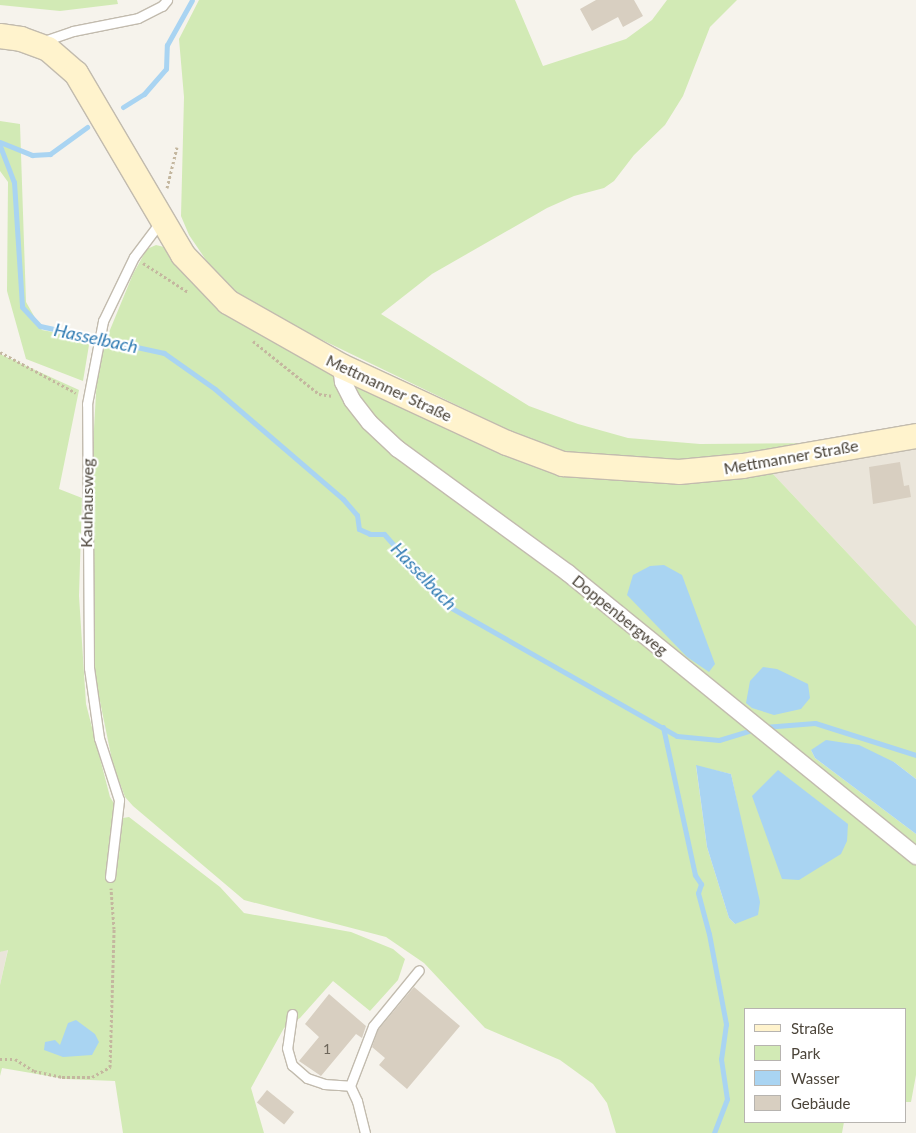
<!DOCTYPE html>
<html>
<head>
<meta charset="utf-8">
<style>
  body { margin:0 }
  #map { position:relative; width:916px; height:1133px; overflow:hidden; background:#f6f3ec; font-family:Lato,sans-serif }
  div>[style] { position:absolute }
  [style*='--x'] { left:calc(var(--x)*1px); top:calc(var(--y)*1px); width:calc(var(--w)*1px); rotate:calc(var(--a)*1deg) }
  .residential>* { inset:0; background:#eae5da }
  .green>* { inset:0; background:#d2eab5 }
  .water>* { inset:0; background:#a9d4f2 }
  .stream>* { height:5px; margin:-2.5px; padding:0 2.5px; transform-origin:2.5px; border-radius:2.5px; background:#a9d4f2 }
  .building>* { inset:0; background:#d8cfc1; transform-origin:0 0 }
  .path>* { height:3px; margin-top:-1.5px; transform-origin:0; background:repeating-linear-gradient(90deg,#c4b79f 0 2.5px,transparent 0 5px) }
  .roads { filter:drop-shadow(1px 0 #c2bbae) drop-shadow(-1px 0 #c2bbae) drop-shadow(0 1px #c2bbae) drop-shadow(0 -1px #c2bbae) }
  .service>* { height:9px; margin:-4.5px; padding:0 4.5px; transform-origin:4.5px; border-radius:4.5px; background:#fff }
  .minor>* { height:16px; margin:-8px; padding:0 8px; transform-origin:8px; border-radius:8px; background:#fff }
  .secondary>* { height:24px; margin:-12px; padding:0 12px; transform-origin:12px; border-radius:12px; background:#fff3cd }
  span { translate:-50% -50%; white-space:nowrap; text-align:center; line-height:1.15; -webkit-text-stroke:4.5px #fff; paint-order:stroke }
  .number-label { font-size:14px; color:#6e675b }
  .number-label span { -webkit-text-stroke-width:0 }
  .street-label { font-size:16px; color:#4b4439 }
  .water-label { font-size:18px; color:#2e7ab2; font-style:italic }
  .legend { position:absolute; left:744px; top:1008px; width:162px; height:115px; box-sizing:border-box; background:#fff; border:1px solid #b7b4b0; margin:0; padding:6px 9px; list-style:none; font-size:15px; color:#4b4439 }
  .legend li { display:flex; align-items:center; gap:10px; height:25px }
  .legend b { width:25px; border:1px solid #b7b4b0 }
</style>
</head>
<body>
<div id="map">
  <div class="residential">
    <div style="clip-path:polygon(916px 446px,916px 626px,773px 474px,773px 470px)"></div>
    <div style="clip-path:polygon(8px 949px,0 985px,0 952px)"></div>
  </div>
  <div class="green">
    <div style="clip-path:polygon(0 0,117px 0,118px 4px,60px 11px,0 5px)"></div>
    <div style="clip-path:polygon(199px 0,515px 0,543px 66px,626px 39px,652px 20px,667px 0,737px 0,710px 27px,683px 96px,665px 125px,634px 155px,614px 181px,604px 188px,574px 196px,547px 208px,432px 274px,381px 314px,529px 406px,578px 424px,628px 438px,700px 444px,819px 443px,745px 457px,693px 460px,632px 461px,554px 452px,252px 306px,221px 282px,189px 235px,181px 216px,184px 97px,179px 39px)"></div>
    <div style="clip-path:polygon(0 121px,20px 124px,26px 302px,42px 330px,90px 339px,83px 381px,26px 359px,7px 291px,8px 182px,0 171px)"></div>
    <div style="clip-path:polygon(evenodd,156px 245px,164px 247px,189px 280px,217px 303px,268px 339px,531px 465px,573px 477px,641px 481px,695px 481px,773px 470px,773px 474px,916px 626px,916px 779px,894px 762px,811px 750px,815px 758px,916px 834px,916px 1075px,911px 1102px,905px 1102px,905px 1009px,745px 1009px,745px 1122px,844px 1122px,842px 1133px,616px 1133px,607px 1103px,593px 1084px,560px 1060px,485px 1028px,424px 963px,386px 937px,244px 900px,133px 806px,125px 797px,113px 765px,93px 667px,92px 463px,98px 359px,133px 274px,147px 249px,156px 245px,696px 766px,731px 774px,737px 802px,735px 924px,729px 918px,707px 847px,696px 766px)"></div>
    <div style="clip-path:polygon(0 354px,79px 390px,59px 489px,82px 498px,79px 596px,86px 704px,110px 797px,123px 818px,129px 817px,220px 887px,244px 913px,351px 932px,393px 949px,405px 959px,398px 980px,370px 1011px,333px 981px,300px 1018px,284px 1028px,251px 1088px,264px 1133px,123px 1133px,115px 1081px,66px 1079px,2px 1068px,0 1076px,0 985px,8px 950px,0 952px)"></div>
  </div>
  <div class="water">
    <div style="clip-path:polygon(664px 565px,682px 575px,715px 664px,709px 672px,687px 657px,627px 595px,633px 575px,650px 566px)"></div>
    <div style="clip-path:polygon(763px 667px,777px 669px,808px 684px,810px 698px,801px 709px,774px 715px,752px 708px,746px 703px,750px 681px)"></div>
    <div style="clip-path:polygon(826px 740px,859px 745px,894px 762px,916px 779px,916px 834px,815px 758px,811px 750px)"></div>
    <div style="clip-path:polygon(696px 765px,731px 774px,760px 902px,758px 915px,735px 924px,729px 918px,707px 847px)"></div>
    <div style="clip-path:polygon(778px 770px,848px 824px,847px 841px,841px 854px,799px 880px,782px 879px,752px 796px)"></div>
    <div style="clip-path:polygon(76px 1020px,95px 1034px,99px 1042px,92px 1055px,63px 1057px,44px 1050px,45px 1042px,55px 1040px,60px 1045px,68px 1023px)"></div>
  </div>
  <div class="stream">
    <div style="--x:123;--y:107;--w:25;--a:-32"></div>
    <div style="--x:144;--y:94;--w:33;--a:-49"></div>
    <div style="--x:166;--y:69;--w:24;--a:-88"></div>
    <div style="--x:167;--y:45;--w:51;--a:-60.9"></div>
    <div style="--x:0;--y:142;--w:35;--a:22"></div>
    <div style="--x:32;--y:155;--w:18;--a:-3"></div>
    <div style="--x:50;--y:154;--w:46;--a:-36.1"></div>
    <div style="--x:0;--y:146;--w:39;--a:69"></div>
    <div style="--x:14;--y:182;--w:125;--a:86.3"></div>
    <div style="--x:22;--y:307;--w:26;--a:47"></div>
    <div style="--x:40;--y:326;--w:127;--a:12.3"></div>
    <div style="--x:164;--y:353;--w:62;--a:35.2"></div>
    <div style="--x:215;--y:389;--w:169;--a:40.7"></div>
    <div style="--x:343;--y:499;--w:21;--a:49"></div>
    <div style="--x:357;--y:515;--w:14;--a:82"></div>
    <div style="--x:359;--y:529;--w:12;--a:24"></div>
    <div style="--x:370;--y:534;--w:14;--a:0"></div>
    <div style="--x:384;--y:534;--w:96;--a:48.4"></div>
    <div style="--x:448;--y:606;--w:263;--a:29.6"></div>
    <div style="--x:677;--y:736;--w:42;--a:5.4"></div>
    <div style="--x:719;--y:740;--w:39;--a:-17"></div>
    <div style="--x:663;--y:727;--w:151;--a:77.8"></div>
    <div style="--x:695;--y:875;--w:11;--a:56"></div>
    <div style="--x:701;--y:884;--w:9;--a:108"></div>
    <div style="--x:698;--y:893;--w:42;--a:75"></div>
    <div style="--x:709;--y:934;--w:92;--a:79.3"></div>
    <div style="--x:726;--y:1024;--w:35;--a:98"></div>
    <div style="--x:721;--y:1059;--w:40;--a:81.5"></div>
    <div style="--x:727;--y:1099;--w:36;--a:111"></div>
    <div style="--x:764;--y:727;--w:51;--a:-4.5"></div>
    <div style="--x:815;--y:723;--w:106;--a:17.6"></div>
  </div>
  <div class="building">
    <div style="clip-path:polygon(596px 0,634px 0,643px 16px,623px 27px,618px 17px,592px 31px,580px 9px)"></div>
    <div style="clip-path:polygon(900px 462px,904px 486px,909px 485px,911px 497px,873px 504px,869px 467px)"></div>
    <div style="clip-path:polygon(414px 987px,460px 1026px,407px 1089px,379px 1065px,385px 1058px,372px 1047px,378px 1030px)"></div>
    <div style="clip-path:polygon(329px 994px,366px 1026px,362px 1038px,356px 1034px,321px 1076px,299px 1061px,319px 1037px,305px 1024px)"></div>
    <div style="left:267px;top:1090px;width:35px;height:16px;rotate:39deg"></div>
  </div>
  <div class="path">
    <div style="--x:167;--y:188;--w:42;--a:-76.3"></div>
    <div style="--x:143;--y:263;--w:54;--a:32.8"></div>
    <div style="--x:253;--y:341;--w:85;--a:38.8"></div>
    <div style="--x:319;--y:394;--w:14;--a:8"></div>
    <div style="--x:0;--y:352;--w:86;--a:28.3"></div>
    <div style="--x:0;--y:1059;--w:15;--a:0"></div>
    <div style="--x:15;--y:1059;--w:22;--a:32"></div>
    <div style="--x:34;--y:1071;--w:29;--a:12"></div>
    <div style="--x:62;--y:1077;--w:30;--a:0"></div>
    <div style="--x:92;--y:1077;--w:21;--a:-29"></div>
    <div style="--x:110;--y:1067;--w:138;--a:-88.3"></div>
    <div style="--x:114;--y:929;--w:41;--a:-94.2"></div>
  </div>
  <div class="roads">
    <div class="service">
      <div style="--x:41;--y:42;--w:34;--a:-19"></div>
      <div style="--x:73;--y:31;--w:66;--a:-11.3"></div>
      <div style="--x:138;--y:18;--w:27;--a:-27"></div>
      <div style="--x:162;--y:6;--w:8;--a:-50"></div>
      <div style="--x:110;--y:877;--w:78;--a:-83.3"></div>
      <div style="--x:119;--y:800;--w:65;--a:-107.9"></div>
      <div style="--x:99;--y:738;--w:71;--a:-98.1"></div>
      <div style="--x:89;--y:668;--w:264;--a:-90.4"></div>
      <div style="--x:87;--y:404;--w:85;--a:-79.1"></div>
      <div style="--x:103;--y:321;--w:71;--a:-64.2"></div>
      <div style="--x:134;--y:257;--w:45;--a:-53.1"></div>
      <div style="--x:292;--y:1014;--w:34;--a:98"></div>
      <div style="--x:287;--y:1048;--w:18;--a:74"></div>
      <div style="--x:292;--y:1065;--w:20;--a:41"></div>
      <div style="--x:307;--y:1078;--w:18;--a:19"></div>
      <div style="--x:324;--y:1084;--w:26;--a:4"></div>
      <div style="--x:365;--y:1133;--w:33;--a:-104"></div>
      <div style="--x:357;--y:1101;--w:17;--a:-115"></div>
      <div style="--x:350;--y:1086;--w:64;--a:-69"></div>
      <div style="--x:373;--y:1026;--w:72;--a:-50.6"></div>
    </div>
    <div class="minor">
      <div style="--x:341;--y:366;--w:16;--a:83"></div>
      <div style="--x:343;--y:382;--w:20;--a:63"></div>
      <div style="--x:352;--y:400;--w:28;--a:52"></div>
      <div style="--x:369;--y:422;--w:40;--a:43"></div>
      <div style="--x:398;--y:449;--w:210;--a:36.1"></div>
      <div style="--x:568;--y:573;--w:449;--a:39.1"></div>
    </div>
    <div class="secondary">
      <div style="--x:0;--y:36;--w:21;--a:8"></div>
      <div style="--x:21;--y:39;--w:29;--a:20"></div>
      <div style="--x:48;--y:49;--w:37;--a:41"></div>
      <div style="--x:76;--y:73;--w:211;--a:59.5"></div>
      <div style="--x:183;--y:255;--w:65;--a:46.2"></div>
      <div style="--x:228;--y:302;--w:130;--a:29.5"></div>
      <div style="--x:341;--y:366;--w:183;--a:24.9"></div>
      <div style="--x:507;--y:443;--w:60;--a:20.6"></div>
      <div style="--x:563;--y:464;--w:116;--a:3.9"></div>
      <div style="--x:679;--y:472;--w:64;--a:-5.4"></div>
      <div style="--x:743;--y:466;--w:176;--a:-9.8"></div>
    </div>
  </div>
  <div class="number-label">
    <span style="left:327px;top:1049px">1</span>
  </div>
  <div class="street-label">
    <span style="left:389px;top:388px;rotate:25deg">Mettmanner Straße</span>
    <span style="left:791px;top:457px;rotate:-10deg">Mettmanner Straße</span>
    <span style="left:87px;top:503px;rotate:-89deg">Kauhausweg</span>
    <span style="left:620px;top:615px;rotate:39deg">Doppenbergweg</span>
  </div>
  <div class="water-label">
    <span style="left:96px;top:338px;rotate:12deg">Hasselbach</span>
    <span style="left:424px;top:576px;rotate:46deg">Hasselbach</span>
  </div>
  <ul class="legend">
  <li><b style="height:6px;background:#fff3cd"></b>Straße</li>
  <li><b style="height:14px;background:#d2eab5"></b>Park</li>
  <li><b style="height:14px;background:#a9d4f2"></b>Wasser</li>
  <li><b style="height:14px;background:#d8cfc1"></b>Gebäude</li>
  </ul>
</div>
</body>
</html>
